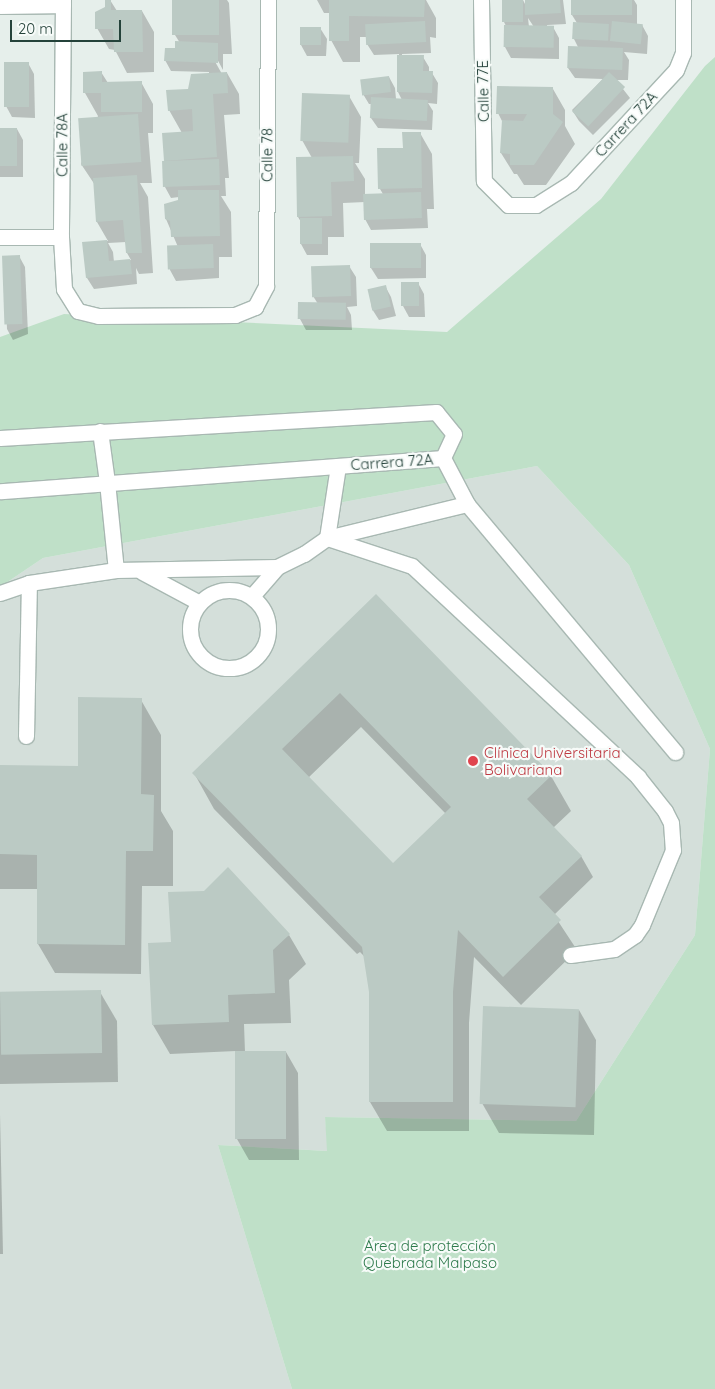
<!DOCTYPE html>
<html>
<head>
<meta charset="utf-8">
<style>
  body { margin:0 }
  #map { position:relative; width:715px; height:1389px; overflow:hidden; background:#e6efeb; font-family:Quicksand,sans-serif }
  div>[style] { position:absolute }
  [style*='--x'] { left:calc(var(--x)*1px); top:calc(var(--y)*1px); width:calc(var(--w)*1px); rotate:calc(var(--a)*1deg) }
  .built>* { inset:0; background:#d4dfda }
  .green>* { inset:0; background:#bfe0c8 }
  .shadow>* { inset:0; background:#0003 }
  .building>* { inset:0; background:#bbcac4; transform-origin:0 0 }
  .roads { filter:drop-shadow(1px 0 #a8b8b2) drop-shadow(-1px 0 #a8b8b2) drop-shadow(0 1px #a8b8b2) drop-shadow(0 -1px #a8b8b2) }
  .minor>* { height:15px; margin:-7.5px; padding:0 7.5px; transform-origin:7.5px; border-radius:7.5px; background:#fff }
  .minor>.ring { margin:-7.5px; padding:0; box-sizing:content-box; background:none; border:15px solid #fff; border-radius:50% }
  .dots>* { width:14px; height:14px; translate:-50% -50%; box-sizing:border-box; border:2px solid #f7fbf9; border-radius:50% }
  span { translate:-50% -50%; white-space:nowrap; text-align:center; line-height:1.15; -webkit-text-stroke:4.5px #f7fbf9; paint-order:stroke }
  .street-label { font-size:15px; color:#24423a }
  .health-label { font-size:15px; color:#be3a42 }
  .left { translate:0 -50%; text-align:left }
  .park-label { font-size:15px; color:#2d7a4b }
  .scale { position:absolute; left:10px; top:20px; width:111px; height:22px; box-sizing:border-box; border:2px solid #24423a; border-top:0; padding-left:6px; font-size:15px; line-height:18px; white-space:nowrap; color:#24423a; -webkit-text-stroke:4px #f7fbf9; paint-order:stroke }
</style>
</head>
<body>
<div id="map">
  <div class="built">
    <div style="clip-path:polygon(537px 466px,629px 565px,710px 749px,695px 935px,576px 1121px,325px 1117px,328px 1151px,218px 1145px,292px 1389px,0 1389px,0 587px,43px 558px)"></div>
  </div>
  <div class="green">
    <div style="clip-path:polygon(715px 57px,715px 1389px,292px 1389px,218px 1145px,327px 1151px,325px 1117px,576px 1121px,695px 935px,710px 749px,629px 565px,537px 466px,43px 558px,0 587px,0 337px,64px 314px,447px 332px,601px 199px,705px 66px)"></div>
  </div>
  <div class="shadow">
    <div style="clip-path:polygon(106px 0,110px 0,117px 11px,142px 11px,154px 32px,154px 72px,127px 73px,115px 50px,109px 49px,97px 28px,106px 8px)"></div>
    <div style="clip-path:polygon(174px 0,227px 0,229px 3px,232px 54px,223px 54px,223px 70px,216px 57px,213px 58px,222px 74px,227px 73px,239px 94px,240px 114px,224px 115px,229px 178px,225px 178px,226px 196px,221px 196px,231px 212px,232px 257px,219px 257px,219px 278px,176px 281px,170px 270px,169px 248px,178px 247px,166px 219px,179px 201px,179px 197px,171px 198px,165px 187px,165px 160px,182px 133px,169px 110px,189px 90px,209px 74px,209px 72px,171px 71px,165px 60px,180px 43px,175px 35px)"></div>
    <div style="clip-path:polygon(317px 0,428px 0,426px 0,436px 18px,436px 38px,430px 37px,431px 53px,402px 54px,402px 56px,423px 57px,429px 67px,429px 72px,432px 73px,438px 83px,437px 104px,428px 103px,433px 111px,432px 130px,378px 128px,371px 118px,372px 104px,369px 104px,363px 94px,389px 77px,395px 88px,396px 99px,402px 100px,398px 92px,399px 54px,374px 55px,367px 44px,367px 37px,360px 37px,360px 62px,343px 62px,331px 40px,330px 13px,324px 13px)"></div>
    <div style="clip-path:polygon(evenodd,503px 0,523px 0,526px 6px,526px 0,563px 0,566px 24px,547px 25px,547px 27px,553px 27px,559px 38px,559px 59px,511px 58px,505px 47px,506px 26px,504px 22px,503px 0,528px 18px,534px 27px,529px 27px,528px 18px)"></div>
    <div style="clip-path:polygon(573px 0,634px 0,637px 5px,637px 24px,642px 25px,648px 36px,647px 54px,624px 52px,629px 60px,628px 80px,616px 80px,630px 98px,593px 135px,579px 121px,572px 110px,603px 79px,575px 78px,568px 68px,578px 47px,574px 39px,577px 23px,572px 15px)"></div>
    <div style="clip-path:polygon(301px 28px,320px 28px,327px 39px,326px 56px,307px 56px,301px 45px)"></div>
    <div style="clip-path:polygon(28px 63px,34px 74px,35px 118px,12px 117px,6px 106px)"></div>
    <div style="clip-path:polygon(evenodd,101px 72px,108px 83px,141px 82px,153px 104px,153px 133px,148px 133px,152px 183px,140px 183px,148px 197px,153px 273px,139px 274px,136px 268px,137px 284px,94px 289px,87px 278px,84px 243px,108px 241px,97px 222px,95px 185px,81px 164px,98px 116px,85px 93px,85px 73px,101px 72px,126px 242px,127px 253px,131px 260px,114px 262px,113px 252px,108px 243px,126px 242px)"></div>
    <div style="clip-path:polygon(553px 89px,565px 110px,565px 126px,575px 144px,546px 185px,524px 185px,517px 174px,514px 174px,501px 153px,503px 123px,498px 113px)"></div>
    <div style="clip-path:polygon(349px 96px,361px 117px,359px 163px,355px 163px,365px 179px,365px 195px,383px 194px,380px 189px,404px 149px,420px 133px,432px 154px,434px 209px,427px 209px,428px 228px,371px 230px,365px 219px,365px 202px,343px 203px,344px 237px,328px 237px,328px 255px,307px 255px,301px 244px,301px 222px,298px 217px,312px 158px,302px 140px)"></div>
    <div style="clip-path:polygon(0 129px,17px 129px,23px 140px,23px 177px,0 177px)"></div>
    <div style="clip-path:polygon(371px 244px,420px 244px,426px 255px,426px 278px,378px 279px,371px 268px)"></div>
    <div style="clip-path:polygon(19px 256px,25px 267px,28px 334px,13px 340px,7px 329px,4px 257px)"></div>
    <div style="clip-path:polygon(349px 266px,356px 277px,357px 306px,347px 307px,351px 315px,352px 330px,306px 330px,300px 319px,300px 304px,318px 304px,313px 296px,313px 267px)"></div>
    <div style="clip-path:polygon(402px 283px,418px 283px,424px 294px,425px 317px,409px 317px,403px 306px)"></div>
    <div style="clip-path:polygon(385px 286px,391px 297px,396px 316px,379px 320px,372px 309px,369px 290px)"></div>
    <div style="clip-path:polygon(evenodd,376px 596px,551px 776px,571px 811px,553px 828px,581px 856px,593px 877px,554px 915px,577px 950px,521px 1005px,474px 957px,469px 1023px,469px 1131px,387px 1131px,370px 1102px,371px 992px,365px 957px,360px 952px,357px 954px,214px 809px,194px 773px,376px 596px,361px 727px,446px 814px,393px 865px,308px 778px,361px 727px)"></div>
    <div style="clip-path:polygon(141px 700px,161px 735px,161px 811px,173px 831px,173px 886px,142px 886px,141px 974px,55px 973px,38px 944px,38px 889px,0 889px,0 766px,79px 767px)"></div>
    <div style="clip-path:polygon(289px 935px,306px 964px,289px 980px,291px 1023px,244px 1024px,245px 1052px,286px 1052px,298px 1073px,299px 1160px,249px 1160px,237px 1139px,236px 1051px,170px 1054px,153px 1025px)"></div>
    <div style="clip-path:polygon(100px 992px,117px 1021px,118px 1082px,0 1084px,0 993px)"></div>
    <div style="clip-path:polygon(579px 1010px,596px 1040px,594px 1135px,499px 1133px,482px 1103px)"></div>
    <div style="clip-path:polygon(0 1114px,3px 1254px,0 1254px)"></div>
  </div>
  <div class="building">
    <div style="clip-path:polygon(105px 0,111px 0,111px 10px,142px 10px,143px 52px,114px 52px,113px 29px,95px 29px,95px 12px,105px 7px)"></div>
    <div style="left:172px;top:0;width:47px;height:35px"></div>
    <div style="clip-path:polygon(329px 0,425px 0,424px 17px,349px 16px,349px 41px,329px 41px)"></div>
    <div style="left:502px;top:0;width:21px;height:22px"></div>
    <div style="clip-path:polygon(525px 0,560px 0,561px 13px,525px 15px)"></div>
    <div style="left:571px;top:0;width:61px;height:15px"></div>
    <div style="left:425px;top:21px;width:21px;height:60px;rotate:87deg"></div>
    <div style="left:612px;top:21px;width:31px;height:20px;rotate:6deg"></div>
    <div style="left:573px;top:22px;width:36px;height:17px;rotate:3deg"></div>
    <div style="left:504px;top:25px;width:50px;height:22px;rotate:1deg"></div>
    <div style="left:300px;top:27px;width:21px;height:18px"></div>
    <div style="clip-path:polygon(175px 41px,218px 43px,218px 63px,164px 61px,165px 48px,175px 48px)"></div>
    <div style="left:568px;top:46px;width:55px;height:22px;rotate:2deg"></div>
    <div style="clip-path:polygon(397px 55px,424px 55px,423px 71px,433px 71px,432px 93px,397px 92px)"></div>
    <div style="left:4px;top:62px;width:25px;height:45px"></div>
    <div style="clip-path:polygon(102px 71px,102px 82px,142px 81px,142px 112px,101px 112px,101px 93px,83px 93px,83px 72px)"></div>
    <div style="clip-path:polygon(227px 72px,228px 93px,213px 94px,217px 157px,164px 161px,162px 133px,193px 131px,192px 109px,168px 111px,166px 90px,188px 89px,191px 74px)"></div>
    <div style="left:609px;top:72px;width:22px;height:54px;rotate:43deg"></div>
    <div style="left:389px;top:76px;width:16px;height:29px;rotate:83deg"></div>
    <div style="clip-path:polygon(497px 86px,553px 87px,553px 114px,563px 122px,534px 165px,510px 165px,510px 154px,500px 153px,502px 120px,523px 121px,527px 114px,496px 114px)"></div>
    <div style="left:302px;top:93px;width:48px;height:48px;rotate:2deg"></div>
    <div style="left:371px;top:97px;width:57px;height:21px;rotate:3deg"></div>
    <div style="left:138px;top:114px;width:48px;height:60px;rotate:86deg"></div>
    <div style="left:0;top:128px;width:17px;height:38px"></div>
    <div style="clip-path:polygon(402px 132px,421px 132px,422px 188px,378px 189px,377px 148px,403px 148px)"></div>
    <div style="clip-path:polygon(353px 156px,354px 181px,331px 182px,332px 216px,297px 217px,296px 157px)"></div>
    <div style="left:219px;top:159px;width:26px;height:57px;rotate:88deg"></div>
    <div style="clip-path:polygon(137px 175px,142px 253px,126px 253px,123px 220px,96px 222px,93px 178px)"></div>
    <div style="clip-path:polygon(178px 190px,219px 190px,220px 236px,171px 237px,170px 221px,165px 219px,164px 204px,178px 200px)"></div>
    <div style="left:421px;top:192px;width:26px;height:58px;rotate:88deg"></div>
    <div style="left:300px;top:218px;width:22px;height:26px"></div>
    <div style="clip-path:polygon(107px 240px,109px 261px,130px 259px,132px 274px,86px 278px,82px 242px)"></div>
    <div style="left:370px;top:243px;width:51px;height:25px"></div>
    <div style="left:213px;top:244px;width:24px;height:46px;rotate:88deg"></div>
    <div style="left:20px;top:255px;width:69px;height:18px;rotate:88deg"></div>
    <div style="left:350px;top:265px;width:31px;height:39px;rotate:88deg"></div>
    <div style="left:401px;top:282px;width:18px;height:24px"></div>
    <div style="left:386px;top:285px;width:22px;height:19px;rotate:77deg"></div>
    <div style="left:298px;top:302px;width:48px;height:17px;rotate:1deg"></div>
    <div style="clip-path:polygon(evenodd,376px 594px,552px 775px,527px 799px,582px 856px,539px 897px,561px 920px,503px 977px,458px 930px,453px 992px,453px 1102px,369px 1102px,369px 992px,362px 947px,192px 773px,376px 594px,340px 693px,451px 807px,393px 863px,282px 749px,340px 693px)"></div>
    <div style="clip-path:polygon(78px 697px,142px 698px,141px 794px,154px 795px,153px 851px,126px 851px,125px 945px,37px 944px,37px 855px,0 854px,0 765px,78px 766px)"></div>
    <div style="clip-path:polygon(228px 867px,290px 934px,273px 950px,275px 993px,228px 995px,229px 1022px,152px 1025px,148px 943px,171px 942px,168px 892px,204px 891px)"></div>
    <div style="left:101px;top:990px;width:63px;height:101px;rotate:89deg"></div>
    <div style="left:483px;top:1006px;width:96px;height:98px;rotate:2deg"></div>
    <div style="left:235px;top:1051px;width:51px;height:88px"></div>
  </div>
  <div class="roads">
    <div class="minor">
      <div style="--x:63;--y:0;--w:237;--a:90.5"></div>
      <div style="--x:61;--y:237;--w:52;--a:86.7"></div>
      <div style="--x:64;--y:289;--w:26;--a:58"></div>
      <div style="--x:78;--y:311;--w:21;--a:14"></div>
      <div style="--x:98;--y:316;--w:137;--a:-0.4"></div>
      <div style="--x:235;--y:315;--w:22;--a:-22"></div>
      <div style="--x:255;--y:307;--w:24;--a:-62"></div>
      <div style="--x:266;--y:286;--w:286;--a:-89.6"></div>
      <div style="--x:481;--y:0;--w:181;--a:89.1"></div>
      <div style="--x:484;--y:181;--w:34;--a:45"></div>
      <div style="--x:508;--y:205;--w:28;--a:0"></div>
      <div style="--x:536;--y:205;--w:41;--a:-32.2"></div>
      <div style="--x:571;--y:183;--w:154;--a:-47.1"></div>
      <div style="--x:676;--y:70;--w:18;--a:-68"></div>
      <div style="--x:683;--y:53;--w:53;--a:-90"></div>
      <div style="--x:0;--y:6;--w:63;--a:-0.9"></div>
      <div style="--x:0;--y:237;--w:61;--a:0"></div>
      <div style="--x:100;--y:431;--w:51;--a:82.2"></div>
      <div style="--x:107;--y:482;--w:88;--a:84.2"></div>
      <div style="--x:116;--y:570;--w:161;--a:-1.1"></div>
      <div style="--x:277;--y:567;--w:30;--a:-26"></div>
      <div style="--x:304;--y:554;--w:28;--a:-35"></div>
      <div style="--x:327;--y:538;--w:144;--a:-13.7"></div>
      <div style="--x:0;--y:438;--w:437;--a:-3.4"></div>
      <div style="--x:436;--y:412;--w:28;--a:51"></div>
      <div style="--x:454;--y:434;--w:26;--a:115"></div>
      <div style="--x:443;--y:458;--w:444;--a:175.7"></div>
      <div style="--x:443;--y:458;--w:52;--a:62.4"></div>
      <div style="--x:467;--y:504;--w:324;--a:50"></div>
      <div style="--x:338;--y:466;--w:73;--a:98.7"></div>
      <div style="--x:327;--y:538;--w:89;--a:18.2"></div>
      <div style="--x:412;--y:566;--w:309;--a:43"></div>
      <div style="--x:638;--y:777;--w:43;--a:51.5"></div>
      <div style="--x:665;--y:811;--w:13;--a:63"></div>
      <div style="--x:671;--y:823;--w:27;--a:86"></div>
      <div style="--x:673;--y:850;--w:81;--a:112.5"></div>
      <div style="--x:642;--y:925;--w:12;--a:125"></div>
      <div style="--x:635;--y:935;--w:25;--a:146"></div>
      <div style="--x:614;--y:949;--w:44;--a:172.2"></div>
      <div style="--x:142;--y:572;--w:64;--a:28.2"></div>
      <div class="ring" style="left:190px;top:590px;width:63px;height:63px"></div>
      <div style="--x:0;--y:593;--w:31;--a:-19"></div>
      <div style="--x:29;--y:583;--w:88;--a:-8.5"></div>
      <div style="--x:252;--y:596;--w:38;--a:-49"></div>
      <div style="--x:26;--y:736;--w:153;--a:-88.9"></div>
    </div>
  </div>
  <div class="dots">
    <div style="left:473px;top:761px;background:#e0444e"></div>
  </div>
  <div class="street-label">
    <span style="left:483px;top:91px;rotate:-91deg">Calle 77E</span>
    <span style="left:626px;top:124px;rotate:-47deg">Carrera 72A</span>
    <span style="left:62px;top:145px;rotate:-90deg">Calle 78A</span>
    <span style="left:267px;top:155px;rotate:-90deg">Calle 78</span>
    <span style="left:392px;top:462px;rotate:-4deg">Carrera 72A</span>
  </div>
  <div class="health-label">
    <span class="left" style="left:484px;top:761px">Clínica Universitaria<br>Bolivariana</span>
  </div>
  <div class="park-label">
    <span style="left:430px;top:1254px">Área de protección<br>Quebrada Malpaso</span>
  </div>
  <div class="scale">20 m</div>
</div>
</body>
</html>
